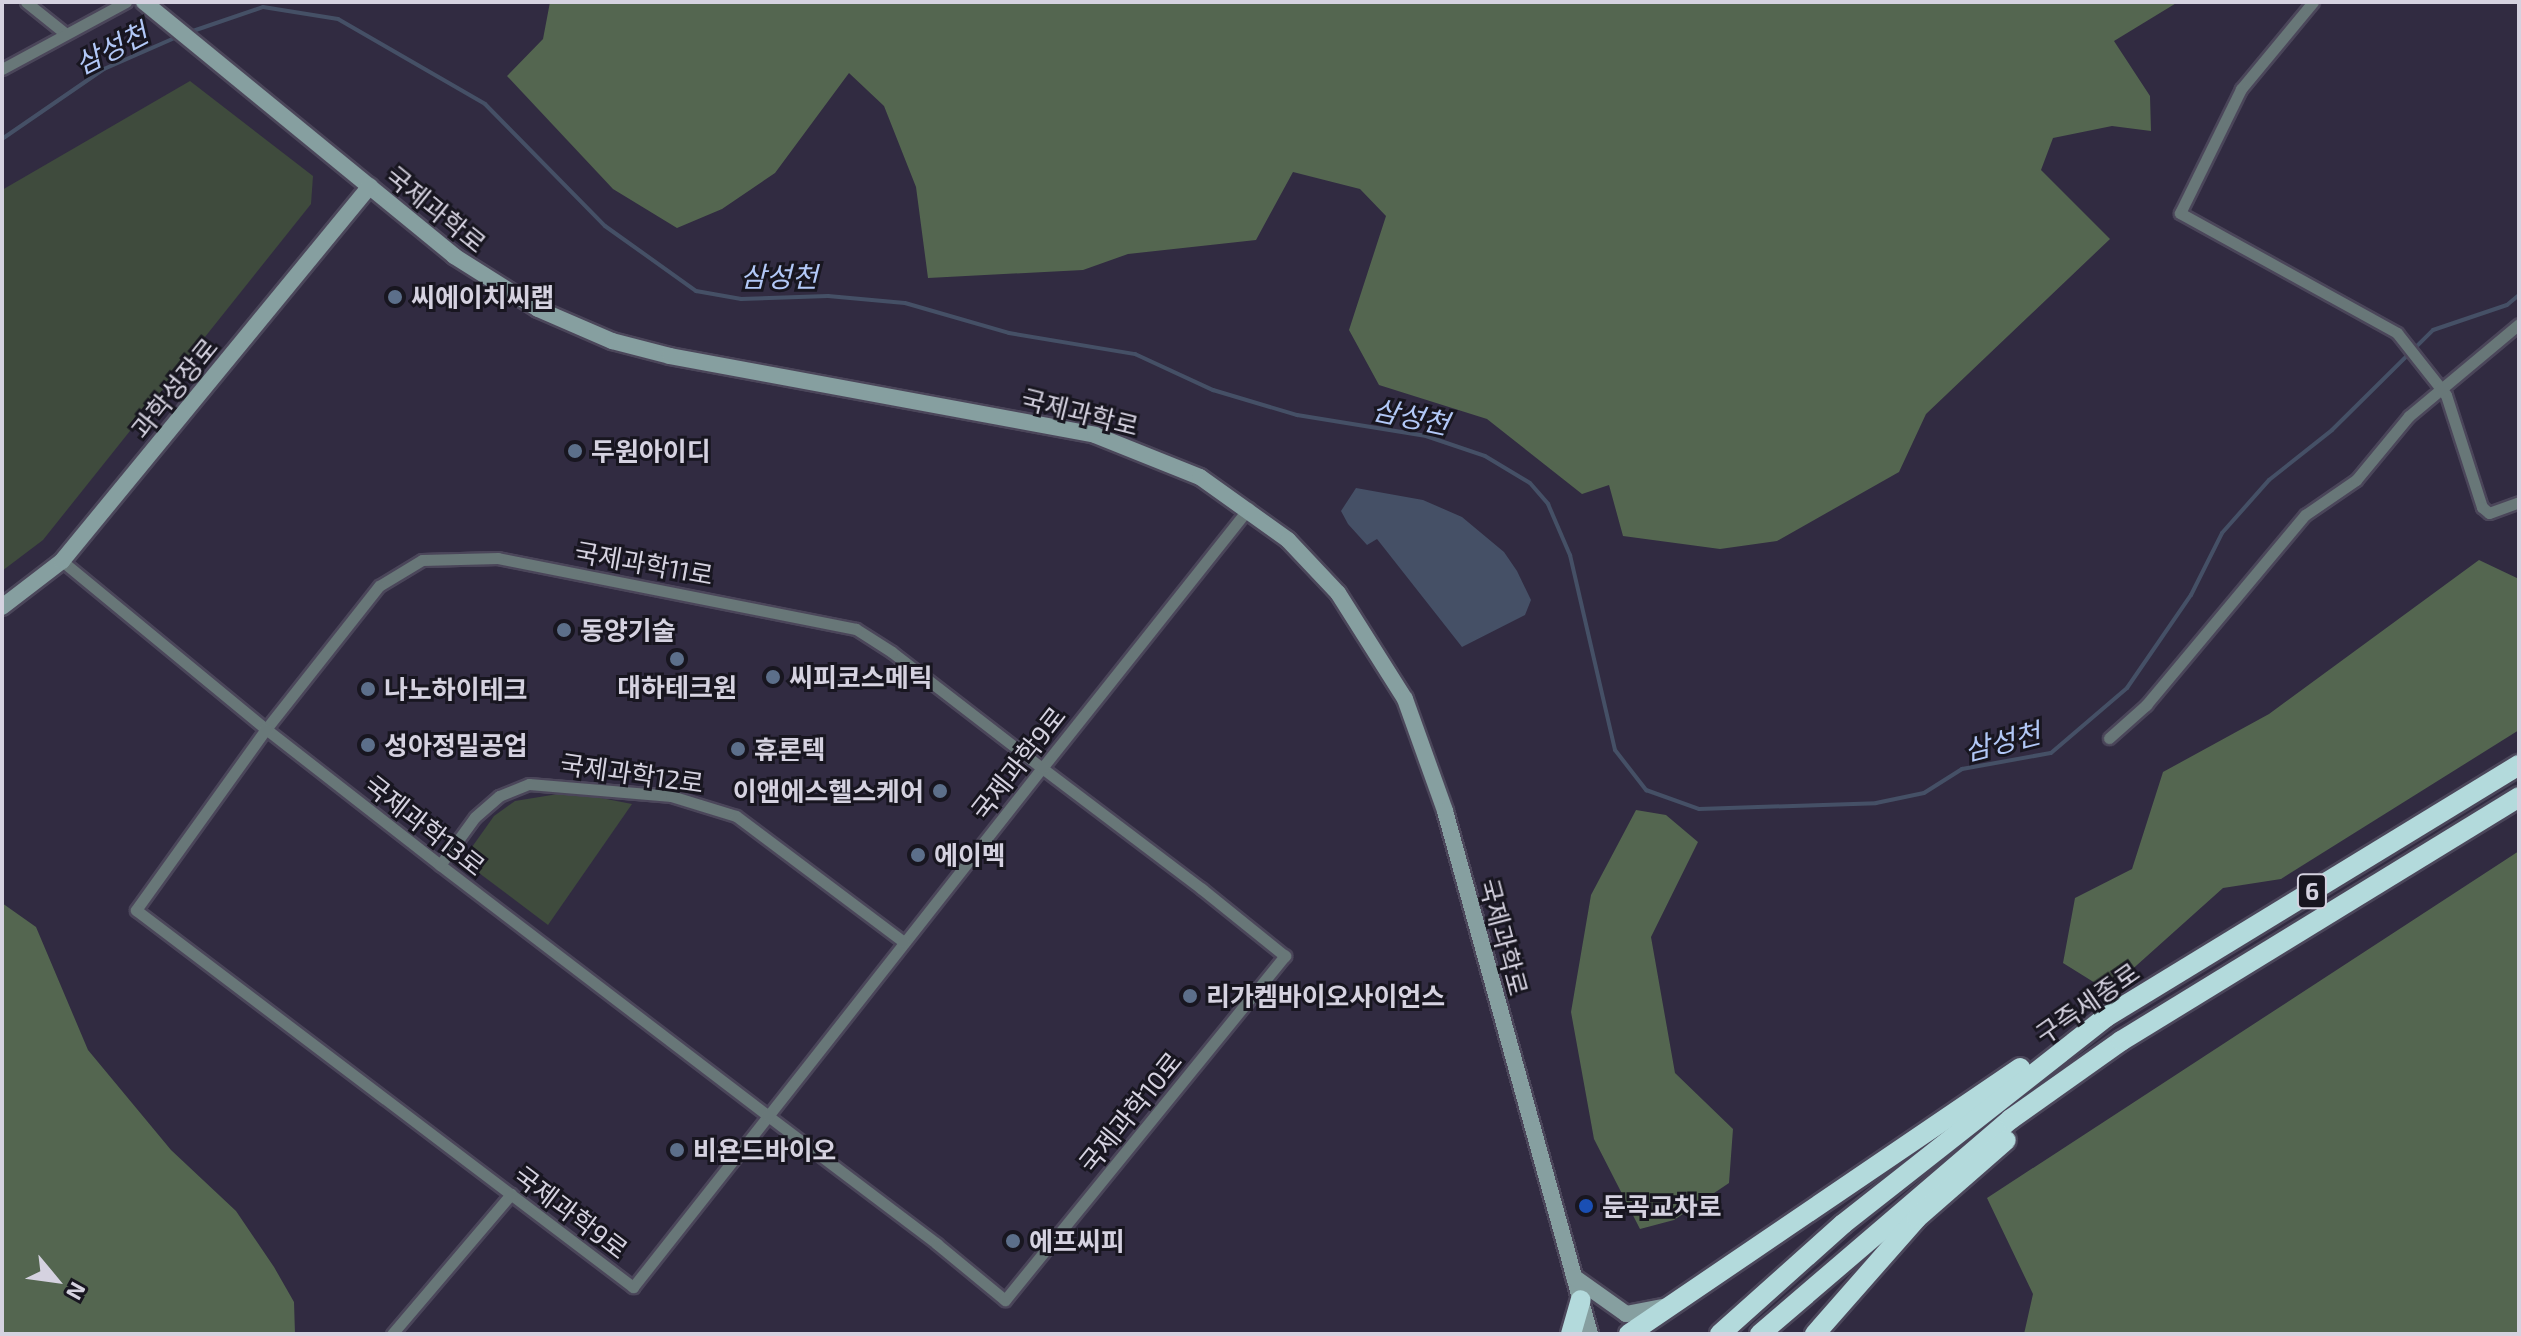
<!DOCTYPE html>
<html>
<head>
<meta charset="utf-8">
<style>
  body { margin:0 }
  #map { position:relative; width:2521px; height:1336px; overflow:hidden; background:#312b41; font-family:"Exo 2","Noto Sans KR",sans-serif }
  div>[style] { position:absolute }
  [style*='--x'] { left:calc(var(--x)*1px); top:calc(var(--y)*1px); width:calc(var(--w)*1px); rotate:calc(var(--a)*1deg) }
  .green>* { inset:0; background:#3f4b3d }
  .forest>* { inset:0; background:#546650 }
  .water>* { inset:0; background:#455066 }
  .stream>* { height:4px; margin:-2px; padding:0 2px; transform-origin:2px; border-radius:2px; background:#455066 }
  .roads { filter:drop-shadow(2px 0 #4b465a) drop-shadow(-2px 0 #4b465a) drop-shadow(0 2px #4b465a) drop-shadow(0 -2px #4b465a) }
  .street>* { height:11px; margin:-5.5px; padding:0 5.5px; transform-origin:5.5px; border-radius:5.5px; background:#687778 }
  .secondary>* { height:16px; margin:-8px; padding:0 8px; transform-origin:8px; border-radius:8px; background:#869fa0 }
  .highway>* { height:20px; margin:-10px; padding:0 10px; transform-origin:10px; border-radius:10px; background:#b3dadc }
  .dots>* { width:22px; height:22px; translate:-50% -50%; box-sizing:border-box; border:4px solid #181620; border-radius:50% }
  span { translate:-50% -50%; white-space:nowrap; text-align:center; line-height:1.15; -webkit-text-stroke:6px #181620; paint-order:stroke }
  .shield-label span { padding:2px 6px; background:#181620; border:2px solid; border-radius:6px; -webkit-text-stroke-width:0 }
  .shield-label { font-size:24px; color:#d5d2e0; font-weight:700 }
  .street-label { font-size:26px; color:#d5d2e0 }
  .poi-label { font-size:26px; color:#d5d2e0; font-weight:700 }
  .left { translate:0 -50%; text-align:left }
  .right { translate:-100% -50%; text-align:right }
  .water-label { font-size:28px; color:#b2c8f7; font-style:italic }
  .frame { position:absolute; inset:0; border:4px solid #d5d2e0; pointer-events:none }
  .north { position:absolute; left:16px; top:1240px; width:80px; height:80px; -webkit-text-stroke:6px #181620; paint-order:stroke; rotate:119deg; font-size:22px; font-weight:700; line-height:32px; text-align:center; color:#d5d2e0 }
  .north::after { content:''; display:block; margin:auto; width:28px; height:36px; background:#d5d2e0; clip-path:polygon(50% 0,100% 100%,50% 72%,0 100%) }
</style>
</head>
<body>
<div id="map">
  <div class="green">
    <div style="clip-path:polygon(190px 81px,313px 176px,311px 204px,43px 540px,2px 571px,2px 190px)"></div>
    <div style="clip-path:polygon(570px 792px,632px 804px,548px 925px,479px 873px,472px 847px,494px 816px,515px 801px)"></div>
  </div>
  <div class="forest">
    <div style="clip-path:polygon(550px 2px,2178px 2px,2114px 41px,2150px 96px,2151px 131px,2112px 126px,2053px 138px,2041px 170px,2110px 239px,1926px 414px,1899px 472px,1777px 541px,1720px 549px,1623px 536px,1609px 485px,1582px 494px,1487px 419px,1379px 385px,1349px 330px,1386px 216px,1360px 189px,1293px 172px,1256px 240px,1128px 254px,1083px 270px,928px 278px,916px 187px,884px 106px,849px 73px,775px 173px,722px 209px,677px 228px,613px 189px,507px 76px,543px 39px)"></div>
    <div style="clip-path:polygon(2479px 560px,2519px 579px,2519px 730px,2281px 879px,2223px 888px,2108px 991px,2063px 963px,2075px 898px,2132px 869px,2163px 772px,2269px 714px)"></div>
    <div style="clip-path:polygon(1636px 810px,1666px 815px,1698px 842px,1651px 937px,1675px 1073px,1733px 1129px,1729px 1183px,1674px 1220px,1640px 1229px,1594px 1139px,1571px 1012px,1591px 895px)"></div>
    <div style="clip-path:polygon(2519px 851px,2519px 1334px,2024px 1334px,2033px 1294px,1987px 1198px)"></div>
    <div style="clip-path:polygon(2px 903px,36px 927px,88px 1050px,171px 1150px,236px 1211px,274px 1267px,294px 1302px,295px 1334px,2px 1334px)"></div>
  </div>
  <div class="water">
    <div style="clip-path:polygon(1356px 488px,1423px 500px,1462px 517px,1504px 552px,1517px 571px,1531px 600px,1525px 615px,1462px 647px,1377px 539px,1367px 545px,1348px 524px,1341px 511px)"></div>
  </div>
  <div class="stream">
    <div style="--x:187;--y:33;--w:80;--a:-18.9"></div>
    <div style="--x:263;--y:7;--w:76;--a:9.1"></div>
    <div style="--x:338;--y:19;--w:170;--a:30"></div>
    <div style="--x:485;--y:104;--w:171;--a:45.5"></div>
    <div style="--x:605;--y:226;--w:112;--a:35.5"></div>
    <div style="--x:696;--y:291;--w:46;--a:10.1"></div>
    <div style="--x:741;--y:299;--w:87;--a:-2"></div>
    <div style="--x:828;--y:296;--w:77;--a:5.2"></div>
    <div style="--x:905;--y:303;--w:108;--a:16.1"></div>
    <div style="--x:1009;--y:333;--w:128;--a:9.5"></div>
    <div style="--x:1135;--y:354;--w:86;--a:24.8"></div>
    <div style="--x:1213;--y:390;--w:88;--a:16.6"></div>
    <div style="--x:1297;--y:415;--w:131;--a:9.2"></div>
    <div style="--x:1426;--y:436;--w:62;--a:18.7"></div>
    <div style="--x:1485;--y:456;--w:52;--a:31"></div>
    <div style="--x:1530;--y:483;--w:28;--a:49"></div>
    <div style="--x:1548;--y:504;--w:56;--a:66.7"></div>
    <div style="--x:1570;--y:555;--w:200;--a:77"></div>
    <div style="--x:1615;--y:750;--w:51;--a:52.2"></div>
    <div style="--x:1646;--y:790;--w:56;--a:19.7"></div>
    <div style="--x:1699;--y:809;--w:177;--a:-1.9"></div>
    <div style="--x:1876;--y:803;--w:49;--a:-11.8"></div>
    <div style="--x:1924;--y:793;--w:45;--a:-32.3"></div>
    <div style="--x:1962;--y:769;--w:90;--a:-10.2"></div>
    <div style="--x:2051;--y:753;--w:100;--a:-40.5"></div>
    <div style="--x:2127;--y:688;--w:113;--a:-55.5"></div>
    <div style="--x:2191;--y:595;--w:69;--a:-63.4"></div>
    <div style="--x:2222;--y:533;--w:71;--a:-48.4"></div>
    <div style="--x:2269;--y:480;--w:80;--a:-38.4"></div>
    <div style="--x:2332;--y:430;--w:142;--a:-44.7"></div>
    <div style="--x:2433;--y:330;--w:78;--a:-18.7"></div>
    <div style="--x:2507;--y:305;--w:16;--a:-40"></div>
    <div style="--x:2;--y:139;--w:124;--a:-34.5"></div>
    <div style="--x:104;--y:69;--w:82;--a:-23.7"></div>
  </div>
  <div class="roads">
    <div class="street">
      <div style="--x:26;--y:2;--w:51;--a:38.7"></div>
      <div style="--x:2313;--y:2;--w:113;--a:129.6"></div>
      <div style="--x:2241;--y:89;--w:138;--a:116.2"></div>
      <div style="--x:2180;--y:213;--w:248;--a:28.9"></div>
      <div style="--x:2397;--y:333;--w:79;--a:51.7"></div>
      <div style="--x:2446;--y:395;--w:118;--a:72.2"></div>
      <div style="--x:2482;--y:507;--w:9;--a:41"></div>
      <div style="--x:2489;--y:513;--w:32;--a:-20"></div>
      <div style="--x:2;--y:69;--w:141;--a:-28.4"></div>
      <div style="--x:62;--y:561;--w:264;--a:39.5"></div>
      <div style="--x:266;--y:729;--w:221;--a:38"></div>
      <div style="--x:440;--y:865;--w:413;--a:37.4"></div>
      <div style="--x:768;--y:1116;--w:212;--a:37.1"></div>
      <div style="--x:937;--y:1244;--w:88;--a:39.5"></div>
      <div style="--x:1005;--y:1300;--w:444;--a:-50.9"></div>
      <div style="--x:1285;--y:956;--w:107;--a:-141.1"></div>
      <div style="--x:1202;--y:889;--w:201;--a:-142.9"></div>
      <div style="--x:1042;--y:768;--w:190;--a:-142.3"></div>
      <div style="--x:892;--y:652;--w:43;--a:-147.4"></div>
      <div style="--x:856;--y:629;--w:365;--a:-168.8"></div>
      <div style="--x:498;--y:558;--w:76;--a:178.5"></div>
      <div style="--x:422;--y:560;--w:50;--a:148.8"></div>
      <div style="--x:379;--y:586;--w:182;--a:128.3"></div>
      <div style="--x:266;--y:729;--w:223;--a:125.7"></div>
      <div style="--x:136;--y:910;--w:624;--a:37.18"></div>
      <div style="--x:633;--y:1287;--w:218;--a:-51.7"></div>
      <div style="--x:768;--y:1116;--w:443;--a:-51.8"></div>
      <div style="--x:1042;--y:768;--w:332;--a:-51.5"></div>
      <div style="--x:2109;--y:738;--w:50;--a:-41.7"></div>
      <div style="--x:2146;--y:705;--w:248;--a:-50.1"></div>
      <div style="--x:2305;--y:515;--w:62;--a:-34.5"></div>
      <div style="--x:2356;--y:480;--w:83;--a:-50.4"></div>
      <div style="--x:2409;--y:416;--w:143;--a:-39.9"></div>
      <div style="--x:440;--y:865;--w:59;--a:-53.9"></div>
      <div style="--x:475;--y:817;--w:32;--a:-41"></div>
      <div style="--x:499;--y:796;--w:32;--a:-22"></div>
      <div style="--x:529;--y:784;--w:143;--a:4.8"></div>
      <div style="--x:671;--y:796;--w:68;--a:17.1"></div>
      <div style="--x:736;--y:816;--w:210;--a:36.9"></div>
      <div style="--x:392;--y:1334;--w:184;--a:-49.6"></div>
    </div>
    <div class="secondary">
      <div style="--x:144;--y:2;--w:401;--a:39.3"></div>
      <div style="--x:454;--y:256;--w:99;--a:32.2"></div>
      <div style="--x:538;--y:309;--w:81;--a:23.4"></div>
      <div style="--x:612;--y:341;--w:60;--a:14.5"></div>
      <div style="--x:670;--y:356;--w:432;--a:10.5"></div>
      <div style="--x:1095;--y:435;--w:113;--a:21.8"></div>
      <div style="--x:1200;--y:477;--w:108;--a:35.6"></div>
      <div style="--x:1288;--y:540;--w:73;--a:46.7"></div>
      <div style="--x:1338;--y:593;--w:125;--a:57.7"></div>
      <div style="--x:1405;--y:699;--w:119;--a:70.3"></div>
      <div style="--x:1445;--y:811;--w:543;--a:74.5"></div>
      <div style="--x:2;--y:607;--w:76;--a:-37.5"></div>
      <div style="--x:62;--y:561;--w:485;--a:-50.6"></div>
      <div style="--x:1574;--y:1277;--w:64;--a:35.4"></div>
      <div style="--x:1626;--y:1314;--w:38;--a:-11"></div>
    </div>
    <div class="highway">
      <div style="--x:1571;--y:1334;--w:35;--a:-74"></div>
      <div style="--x:1629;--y:1334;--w:473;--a:-34.2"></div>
      <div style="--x:1720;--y:1334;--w:165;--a:-41.8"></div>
      <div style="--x:1843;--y:1224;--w:335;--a:-38.2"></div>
      <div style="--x:2106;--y:1017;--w:484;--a:-31.4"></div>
      <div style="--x:1760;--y:1334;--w:330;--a:-40.6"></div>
      <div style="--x:2011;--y:1119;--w:135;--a:-35.3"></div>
      <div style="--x:2121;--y:1041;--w:467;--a:-31.5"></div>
      <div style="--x:1815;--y:1334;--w:154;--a:-48.7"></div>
      <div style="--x:1917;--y:1218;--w:118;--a:-41.2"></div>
    </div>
  </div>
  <div class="dots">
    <div style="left:395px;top:297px;background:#5c6f8a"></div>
    <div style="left:575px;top:451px;background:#5c6f8a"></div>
    <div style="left:564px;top:630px;background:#5c6f8a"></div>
    <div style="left:677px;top:659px;background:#5c6f8a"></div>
    <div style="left:773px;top:677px;background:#5c6f8a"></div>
    <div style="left:368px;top:689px;background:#5c6f8a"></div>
    <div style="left:368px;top:745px;background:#5c6f8a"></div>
    <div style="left:738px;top:749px;background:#5c6f8a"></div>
    <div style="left:940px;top:791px;background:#5c6f8a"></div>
    <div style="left:918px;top:855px;background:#5c6f8a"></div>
    <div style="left:1190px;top:996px;background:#5c6f8a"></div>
    <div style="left:677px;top:1150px;background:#5c6f8a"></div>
    <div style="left:1586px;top:1206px;background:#1a4fb4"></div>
    <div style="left:1013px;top:1241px;background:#5c6f8a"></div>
  </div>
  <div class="shield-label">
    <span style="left:2312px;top:891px">6</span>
  </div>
  <div class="street-label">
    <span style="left:436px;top:209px;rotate:39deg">국제과학로</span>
    <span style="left:174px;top:388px;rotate:-51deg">과학성장로</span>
    <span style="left:1080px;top:412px;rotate:14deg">국제과학로</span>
    <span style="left:644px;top:563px;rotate:10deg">국제과학11로</span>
    <span style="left:1018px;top:763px;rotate:-52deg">국제과학9로</span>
    <span style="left:632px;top:773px;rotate:8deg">국제과학12로</span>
    <span style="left:425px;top:825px;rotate:38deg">국제과학13로</span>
    <span style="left:1504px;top:937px;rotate:75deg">국제과학로</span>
    <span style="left:2087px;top:1003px;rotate:-35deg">구즉세종로</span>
    <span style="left:1130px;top:1112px;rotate:-51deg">국제과학10로</span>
    <span style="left:571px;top:1212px;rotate:37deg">국제과학9로</span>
  </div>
  <div class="poi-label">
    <span class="left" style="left:411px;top:297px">씨에이치씨랩</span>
    <span class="left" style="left:591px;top:451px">두원아이디</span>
    <span class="left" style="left:580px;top:630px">동양기술</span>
    <span class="left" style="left:789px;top:677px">씨피코스메틱</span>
    <span style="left:677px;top:687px">대하테크원</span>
    <span class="left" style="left:384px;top:689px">나노하이테크</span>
    <span class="left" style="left:384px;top:745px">성아정밀공업</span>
    <span class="left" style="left:754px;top:749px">휴론텍</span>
    <span class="right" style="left:924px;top:791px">이앤에스헬스케어</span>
    <span class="left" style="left:934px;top:855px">에이멕</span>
    <span class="left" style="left:1206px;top:996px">리가켐바이오사이언스</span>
    <span class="left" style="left:693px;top:1150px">비욘드바이오</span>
    <span class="left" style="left:1602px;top:1206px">둔곡교차로</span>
    <span class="left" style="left:1029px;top:1241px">에프씨피</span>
  </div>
  <div class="water-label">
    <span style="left:111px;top:48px;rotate:-27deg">삼성천</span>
    <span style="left:779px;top:276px">삼성천</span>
    <span style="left:1411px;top:416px;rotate:12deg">삼성천</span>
    <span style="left:2002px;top:741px;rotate:-14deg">삼성천</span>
  </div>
  <div class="frame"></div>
  <div class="north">N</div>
</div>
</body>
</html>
